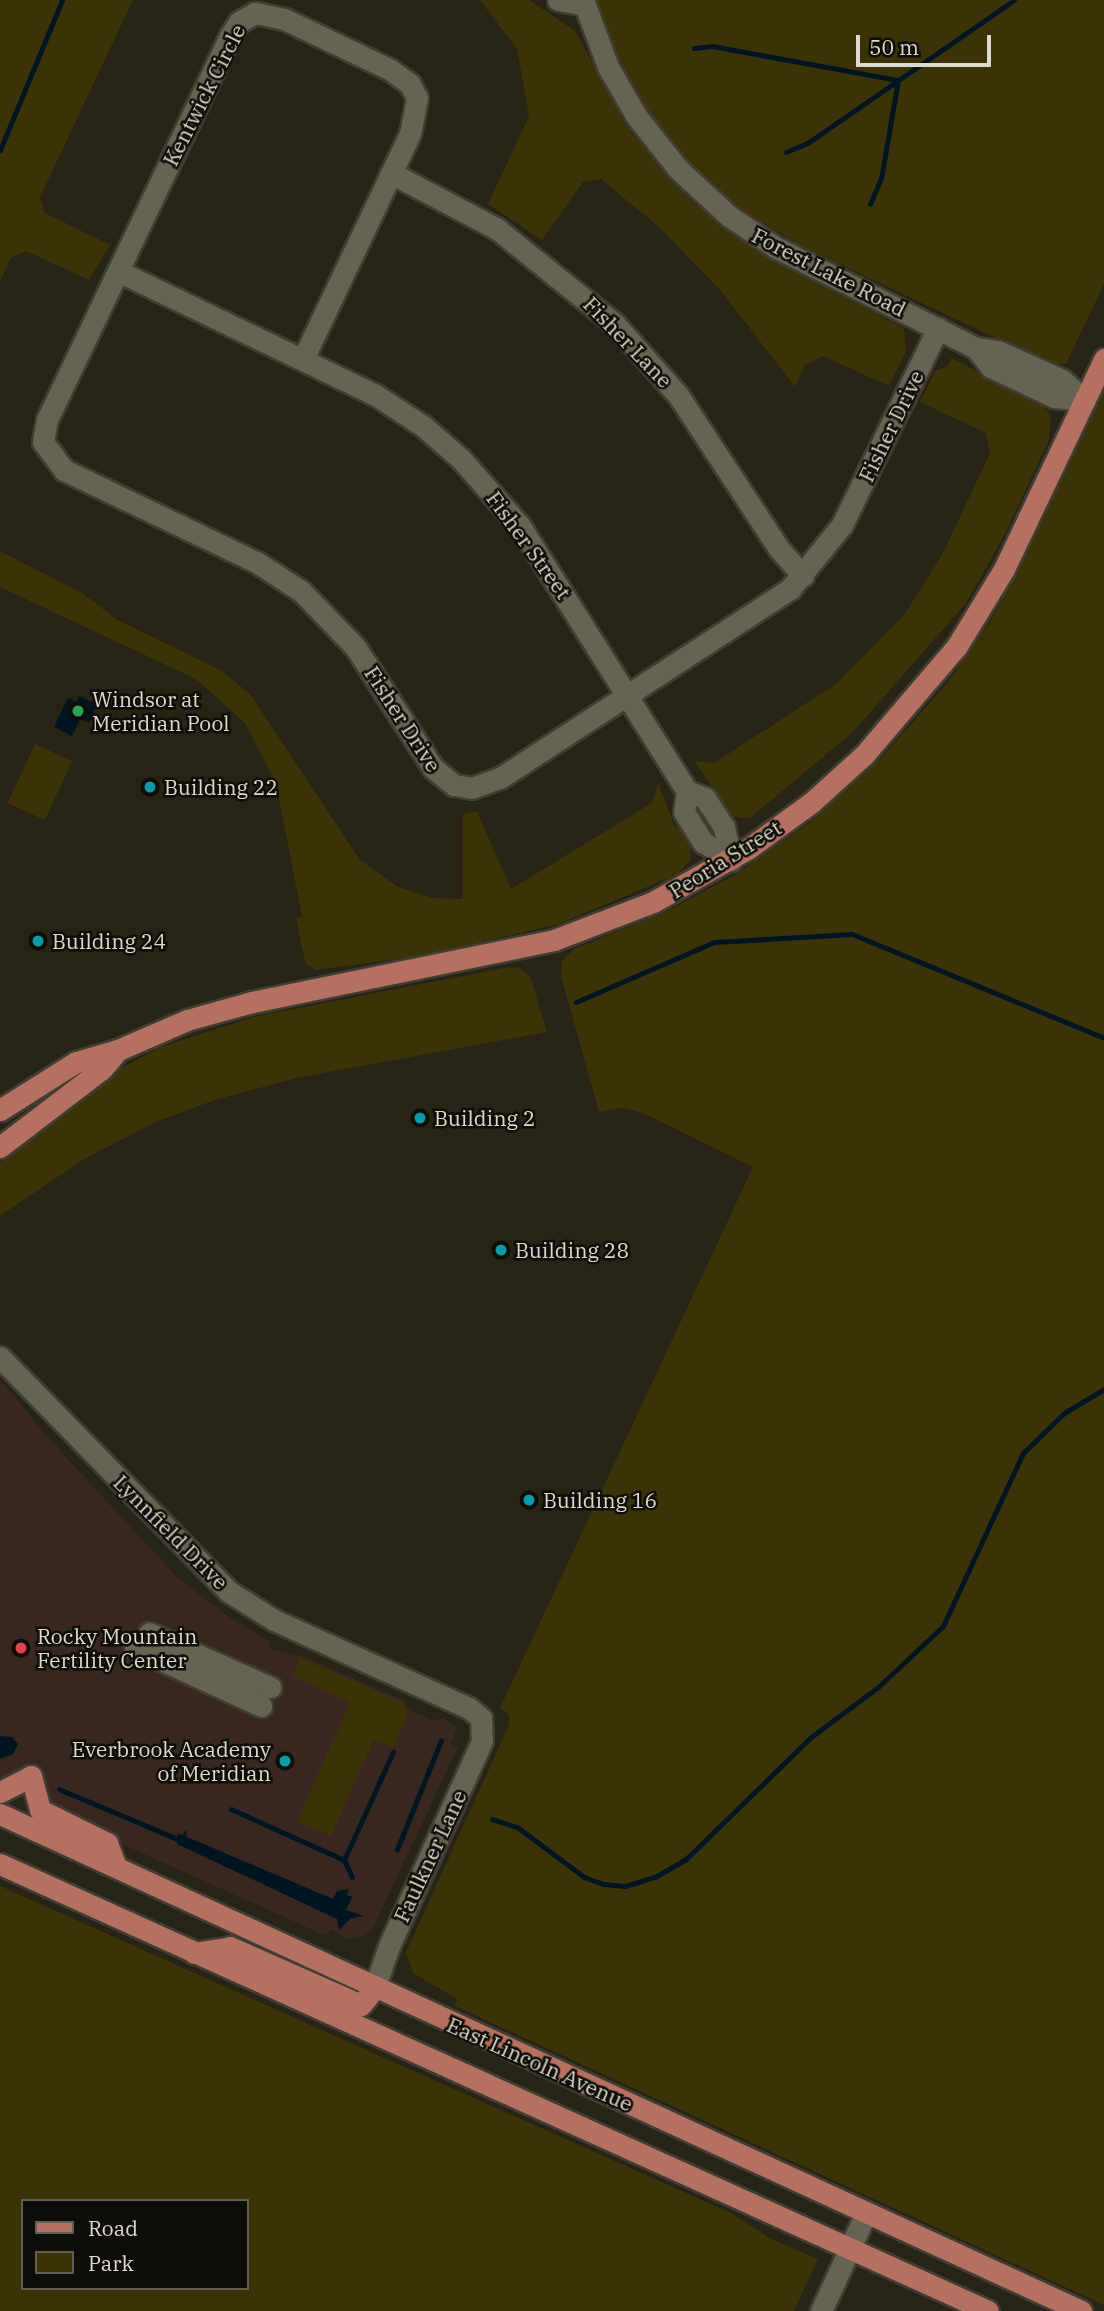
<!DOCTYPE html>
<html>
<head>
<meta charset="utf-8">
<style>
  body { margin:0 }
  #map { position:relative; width:1104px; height:2311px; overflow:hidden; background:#272315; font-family:"IBM Plex Serif",serif }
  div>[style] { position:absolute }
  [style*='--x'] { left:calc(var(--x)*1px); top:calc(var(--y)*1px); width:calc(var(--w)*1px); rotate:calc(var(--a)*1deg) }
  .commercial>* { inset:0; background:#382620 }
  .green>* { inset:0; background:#3c3208; transform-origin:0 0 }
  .water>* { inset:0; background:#00151f; transform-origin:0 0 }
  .stream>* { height:5px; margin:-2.5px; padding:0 2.5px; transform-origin:2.5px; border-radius:2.5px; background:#00151f }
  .roads { filter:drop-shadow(2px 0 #413d33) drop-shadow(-2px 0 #413d33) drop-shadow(0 2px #413d33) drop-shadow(0 -2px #413d33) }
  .minor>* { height:21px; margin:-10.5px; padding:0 10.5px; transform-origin:10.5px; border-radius:10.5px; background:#676353 }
  .major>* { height:21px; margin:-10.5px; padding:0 10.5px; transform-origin:10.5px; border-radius:10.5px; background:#b47060 }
  .dots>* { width:19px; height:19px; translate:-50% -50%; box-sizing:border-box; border:4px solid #0e0d07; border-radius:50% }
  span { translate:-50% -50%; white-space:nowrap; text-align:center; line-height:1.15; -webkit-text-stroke:5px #0e0d07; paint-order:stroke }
  .street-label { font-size:21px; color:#dcd9d0 }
  .poi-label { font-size:21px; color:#dcd9d0 }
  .left { translate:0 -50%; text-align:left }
  .right { translate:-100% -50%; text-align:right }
  .legend { position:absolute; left:21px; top:2199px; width:228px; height:91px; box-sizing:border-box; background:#0e0d07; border:2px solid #605f57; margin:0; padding:9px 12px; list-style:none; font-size:21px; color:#dcd9d0 }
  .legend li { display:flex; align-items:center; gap:14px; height:35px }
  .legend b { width:35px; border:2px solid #605f57 }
  .scale { position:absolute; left:856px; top:35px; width:135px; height:32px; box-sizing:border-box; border:4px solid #dcd9d0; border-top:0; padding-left:9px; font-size:21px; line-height:24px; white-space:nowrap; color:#dcd9d0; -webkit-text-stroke:5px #0e0d07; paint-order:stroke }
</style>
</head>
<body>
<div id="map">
  <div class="commercial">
    <div style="clip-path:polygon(0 1379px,50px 1440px,177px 1577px,229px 1617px,269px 1641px,271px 1649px,305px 1657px,404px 1701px,408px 1709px,434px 1721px,443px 1718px,457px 1728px,451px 1744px,458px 1747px,372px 1930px,365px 1935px,348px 1940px,331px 1929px,326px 1936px,0 1789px)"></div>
  </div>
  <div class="green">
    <div style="clip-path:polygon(0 0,133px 0,40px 197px,45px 213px,110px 245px,89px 280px,26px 251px,11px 258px,0 281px)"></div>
    <div style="clip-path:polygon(480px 0,529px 0,575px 31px,631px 132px,694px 203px,767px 257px,904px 328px,906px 352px,889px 386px,823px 356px,805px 365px,795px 387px,722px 292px,659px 227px,601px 179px,583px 182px,542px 240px,488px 204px,529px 116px,517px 49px)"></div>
    <div style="clip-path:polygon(597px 0,1104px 0,1104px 284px,1066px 364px,1053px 365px,799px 245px,733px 204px,688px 162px,648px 112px,614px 49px)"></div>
    <div style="clip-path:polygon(951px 358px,1039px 402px,1051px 416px,1049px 440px,1006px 532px,967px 602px,853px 732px,750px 818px,733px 817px,694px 761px,714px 763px,836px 684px,904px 615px,942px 555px,990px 453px,986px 433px,920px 402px,935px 371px,948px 366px)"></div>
    <div style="clip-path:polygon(1104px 391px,1104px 2305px,455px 2006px,457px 1999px,413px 1973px,406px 1952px,509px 1725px,509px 1715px,500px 1708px,753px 1167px,643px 1113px,622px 1108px,599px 1112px,561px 976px,562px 961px,574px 949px,669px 910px,733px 876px,809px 823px,881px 758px,948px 682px,994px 615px)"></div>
    <div style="clip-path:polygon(0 551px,82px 593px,116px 619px,222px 671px,250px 694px,360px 860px,398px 887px,433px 898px,463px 899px,463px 814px,477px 811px,511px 889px,652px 803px,658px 783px,675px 827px,681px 828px,691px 844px,690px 860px,678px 874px,559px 924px,423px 956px,315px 970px,306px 964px,302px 948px,296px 918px,302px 917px,276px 783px,245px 723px,196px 679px,0 587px)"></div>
    <div style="left:35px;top:744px;width:41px;height:65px;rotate:25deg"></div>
    <div style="clip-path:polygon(509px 967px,521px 969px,531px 978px,547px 1032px,296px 1078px,215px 1100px,158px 1121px,84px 1159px,0 1216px,0 1162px,94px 1083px,158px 1048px,253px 1017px)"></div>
    <div style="clip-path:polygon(300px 1658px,404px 1703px,408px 1716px,393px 1748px,374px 1740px,331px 1836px,297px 1821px,350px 1702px,292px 1676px)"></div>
    <div style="clip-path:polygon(evenodd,0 1886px,733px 2214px,771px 2239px,818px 2259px,794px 2311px,0 2311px,0 1886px,23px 2201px,247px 2201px,247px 2288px,23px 2288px,23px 2201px)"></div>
  </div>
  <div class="water">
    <div style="clip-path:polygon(79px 696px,97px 704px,89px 723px,80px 719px,72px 736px,54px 727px,68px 698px,76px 702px)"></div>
    <div style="clip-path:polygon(0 1736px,12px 1737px,18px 1744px,13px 1754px,0 1759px)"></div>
    <div style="left:440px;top:1738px;width:5px;height:122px;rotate:22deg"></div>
    <div style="clip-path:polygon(186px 1829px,187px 1837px,333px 1899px,337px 1891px,349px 1889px,347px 1895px,352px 1897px,346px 1910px,364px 1916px,351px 1918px,339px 1930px,337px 1919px,177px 1844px,178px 1834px,183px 1835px)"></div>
  </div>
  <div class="stream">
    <div style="--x:694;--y:48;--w:18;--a:-6"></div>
    <div style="--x:712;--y:46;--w:189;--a:10.4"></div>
    <div style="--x:898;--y:80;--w:99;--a:99.8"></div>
    <div style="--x:881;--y:178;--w:28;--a:113"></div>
    <div style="--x:0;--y:150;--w:162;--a:-67.5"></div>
    <div style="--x:786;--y:152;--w:25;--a:-23"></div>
    <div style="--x:809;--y:142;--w:249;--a:-34.7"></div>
    <div style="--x:576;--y:1002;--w:150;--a:-23.5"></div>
    <div style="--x:714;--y:942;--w:138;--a:-3.3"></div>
    <div style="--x:852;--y:934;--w:273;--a:22.4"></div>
    <div style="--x:59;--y:1789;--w:134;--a:22.9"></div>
    <div style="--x:231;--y:1809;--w:124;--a:24.3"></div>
    <div style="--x:344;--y:1860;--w:19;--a:65"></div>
    <div style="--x:492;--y:1819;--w:26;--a:18"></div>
    <div style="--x:517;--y:1827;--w:84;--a:36.7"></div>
    <div style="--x:584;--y:1877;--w:20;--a:20"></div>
    <div style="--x:603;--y:1884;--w:22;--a:5"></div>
    <div style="--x:625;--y:1886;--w:31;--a:-17"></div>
    <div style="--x:655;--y:1877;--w:36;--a:-30"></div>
    <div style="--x:686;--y:1859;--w:175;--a:-44.3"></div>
    <div style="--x:811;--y:1737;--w:82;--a:-36.6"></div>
    <div style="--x:877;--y:1688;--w:91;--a:-43.2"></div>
    <div style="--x:943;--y:1626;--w:191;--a:-65.2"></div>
    <div style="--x:1023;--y:1453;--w:57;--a:-44.3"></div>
    <div style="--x:1064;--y:1413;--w:47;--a:-31"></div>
    <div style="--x:344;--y:1860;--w:119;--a:-65.6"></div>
  </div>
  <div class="roads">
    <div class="minor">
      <div style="--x:558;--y:0;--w:27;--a:10"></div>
      <div style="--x:585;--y:5;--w:66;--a:69.6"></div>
      <div style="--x:608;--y:67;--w:58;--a:59.9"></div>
      <div style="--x:637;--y:117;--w:66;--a:51.7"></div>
      <div style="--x:678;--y:169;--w:69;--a:42.7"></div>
      <div style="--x:729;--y:216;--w:55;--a:34"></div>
      <div style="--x:775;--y:247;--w:225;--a:26.7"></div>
      <div style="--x:976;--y:348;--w:22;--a:8"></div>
      <div style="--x:998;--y:351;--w:70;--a:24.4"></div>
      <div style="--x:1062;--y:380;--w:30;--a:41"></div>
      <div style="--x:391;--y:173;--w:120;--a:27.8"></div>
      <div style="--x:497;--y:229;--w:150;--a:38.8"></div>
      <div style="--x:614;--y:323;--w:96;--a:48.4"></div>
      <div style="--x:678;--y:395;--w:184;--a:56.7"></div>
      <div style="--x:779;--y:549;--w:36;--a:48"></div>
      <div style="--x:118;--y:271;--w:284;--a:25.7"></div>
      <div style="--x:374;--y:394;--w:59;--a:33.1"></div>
      <div style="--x:423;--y:426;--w:50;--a:41"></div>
      <div style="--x:461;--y:459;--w:89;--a:48.6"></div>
      <div style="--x:520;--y:526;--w:313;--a:57.8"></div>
      <div style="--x:687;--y:791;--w:19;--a:21"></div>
      <div style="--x:705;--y:798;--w:35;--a:57"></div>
      <div style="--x:724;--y:827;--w:34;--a:78"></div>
      <div style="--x:976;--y:348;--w:24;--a:52"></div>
      <div style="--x:991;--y:367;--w:70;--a:25.5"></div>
      <div style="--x:1054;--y:397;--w:31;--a:6"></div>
      <div style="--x:303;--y:359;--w:249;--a:-64.6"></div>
      <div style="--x:410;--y:134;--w:37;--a:-79"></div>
      <div style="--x:417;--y:98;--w:16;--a:-117"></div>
      <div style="--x:410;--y:84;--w:24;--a:-144"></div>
      <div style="--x:391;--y:70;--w:119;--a:-154.5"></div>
      <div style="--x:284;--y:19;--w:30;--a:-168"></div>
      <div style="--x:255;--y:13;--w:18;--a:151"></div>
      <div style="--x:239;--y:22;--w:17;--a:123"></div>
      <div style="--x:230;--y:36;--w:424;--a:115.5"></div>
      <div style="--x:47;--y:419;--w:23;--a:100"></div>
      <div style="--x:43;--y:442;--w:35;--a:53"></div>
      <div style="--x:64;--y:470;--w:215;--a:25.6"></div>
      <div style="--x:258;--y:563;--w:51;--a:33.1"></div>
      <div style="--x:301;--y:591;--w:79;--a:46"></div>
      <div style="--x:356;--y:648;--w:143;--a:57.3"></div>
      <div style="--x:433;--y:768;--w:27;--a:39"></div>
      <div style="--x:454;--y:785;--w:18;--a:9"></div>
      <div style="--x:472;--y:788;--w:30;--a:-20"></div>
      <div style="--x:500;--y:778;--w:346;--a:-33.1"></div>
      <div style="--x:790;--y:589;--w:82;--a:-50.9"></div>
      <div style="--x:842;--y:525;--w:219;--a:-64"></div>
      <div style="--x:687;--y:791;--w:21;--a:98"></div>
      <div style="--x:684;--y:812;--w:36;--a:58"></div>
      <div style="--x:703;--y:842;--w:33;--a:33"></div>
      <div style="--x:0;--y:1357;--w:327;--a:45.7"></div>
      <div style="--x:228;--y:1591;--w:54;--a:32.2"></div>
      <div style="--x:274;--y:1620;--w:214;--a:24.3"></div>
      <div style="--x:469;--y:1708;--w:16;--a:40"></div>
      <div style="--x:481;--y:1718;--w:23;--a:88"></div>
      <div style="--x:482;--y:1741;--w:225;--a:114.4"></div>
      <div style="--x:389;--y:1946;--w:46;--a:109.2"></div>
      <div style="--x:149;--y:1633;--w:133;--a:24.1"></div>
      <div style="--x:135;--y:1648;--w:139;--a:24.7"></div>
      <div style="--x:821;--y:2311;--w:108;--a:-65.3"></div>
    </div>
    <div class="major">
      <div style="--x:0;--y:1110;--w:90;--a:-32.3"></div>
      <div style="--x:76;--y:1062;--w:44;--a:-15.9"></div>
      <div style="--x:118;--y:1050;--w:75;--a:-23.5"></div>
      <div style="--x:187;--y:1020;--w:67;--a:-15.5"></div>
      <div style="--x:252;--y:1002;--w:308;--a:-11.6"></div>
      <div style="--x:554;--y:940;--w:106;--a:-21"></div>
      <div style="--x:653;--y:902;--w:110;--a:-29.4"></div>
      <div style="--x:749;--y:848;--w:78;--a:-36.1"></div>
      <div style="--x:812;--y:802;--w:70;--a:-42.1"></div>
      <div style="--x:864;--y:755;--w:143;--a:-49.5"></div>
      <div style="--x:957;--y:646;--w:90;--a:-58.6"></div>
      <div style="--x:1004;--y:569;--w:233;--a:-64.5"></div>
      <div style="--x:0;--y:1147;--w:128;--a:-37.4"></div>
      <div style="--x:102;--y:1069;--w:25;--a:-50"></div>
      <div style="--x:0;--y:1792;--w:35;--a:-27"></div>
      <div style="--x:31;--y:1776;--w:35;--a:75"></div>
      <div style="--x:40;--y:1810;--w:75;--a:26.2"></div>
      <div style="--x:107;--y:1843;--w:26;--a:69"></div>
      <div style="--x:0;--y:1814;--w:1190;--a:24.69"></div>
      <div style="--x:0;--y:1864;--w:1084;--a:24.34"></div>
      <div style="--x:194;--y:1953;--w:36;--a:-9"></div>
      <div style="--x:230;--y:1947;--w:143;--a:23.9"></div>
      <div style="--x:361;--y:2005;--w:21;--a:-51"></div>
    </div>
  </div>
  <div class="dots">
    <div style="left:78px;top:711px;background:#2e9e5b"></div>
    <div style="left:150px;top:787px;background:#0f9aa8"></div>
    <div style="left:38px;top:941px;background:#0f9aa8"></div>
    <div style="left:420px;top:1118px;background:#0f9aa8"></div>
    <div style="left:501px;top:1250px;background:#0f9aa8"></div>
    <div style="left:529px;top:1500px;background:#0f9aa8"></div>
    <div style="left:21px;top:1648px;background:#e0444e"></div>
    <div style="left:285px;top:1761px;background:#0f9aa8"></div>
  </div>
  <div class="street-label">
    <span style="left:204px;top:95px;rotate:-63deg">Kentwick Circle</span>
    <span style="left:829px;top:272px;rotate:27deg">Forest Lake Road</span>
    <span style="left:628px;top:342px;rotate:46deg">Fisher Lane</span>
    <span style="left:891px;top:426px;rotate:-64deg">Fisher Drive</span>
    <span style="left:529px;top:545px;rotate:54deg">Fisher Street</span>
    <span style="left:403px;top:719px;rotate:57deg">Fisher Drive</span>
    <span style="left:725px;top:859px;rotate:-32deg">Peoria Street</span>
    <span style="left:171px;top:1532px;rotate:45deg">Lynnfield Drive</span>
    <span style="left:430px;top:1856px;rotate:-65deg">Faulkner Lane</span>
    <span style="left:540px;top:2064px;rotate:24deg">East Lincoln Avenue</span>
  </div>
  <div class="poi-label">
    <span class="left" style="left:92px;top:711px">Windsor at<br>Meridian Pool</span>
    <span class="left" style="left:164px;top:787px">Building 22</span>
    <span class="left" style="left:52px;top:941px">Building 24</span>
    <span class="left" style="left:434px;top:1118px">Building 2</span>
    <span class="left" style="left:515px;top:1250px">Building 28</span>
    <span class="left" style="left:543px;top:1500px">Building 16</span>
    <span class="left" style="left:37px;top:1648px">Rocky Mountain<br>Fertility Center</span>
    <span class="right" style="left:271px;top:1761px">Everbrook Academy<br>of Meridian</span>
  </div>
  <ul class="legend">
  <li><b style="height:9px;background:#b47060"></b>Road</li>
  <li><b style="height:19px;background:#3c3208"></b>Park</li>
  </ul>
  <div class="scale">50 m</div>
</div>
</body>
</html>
